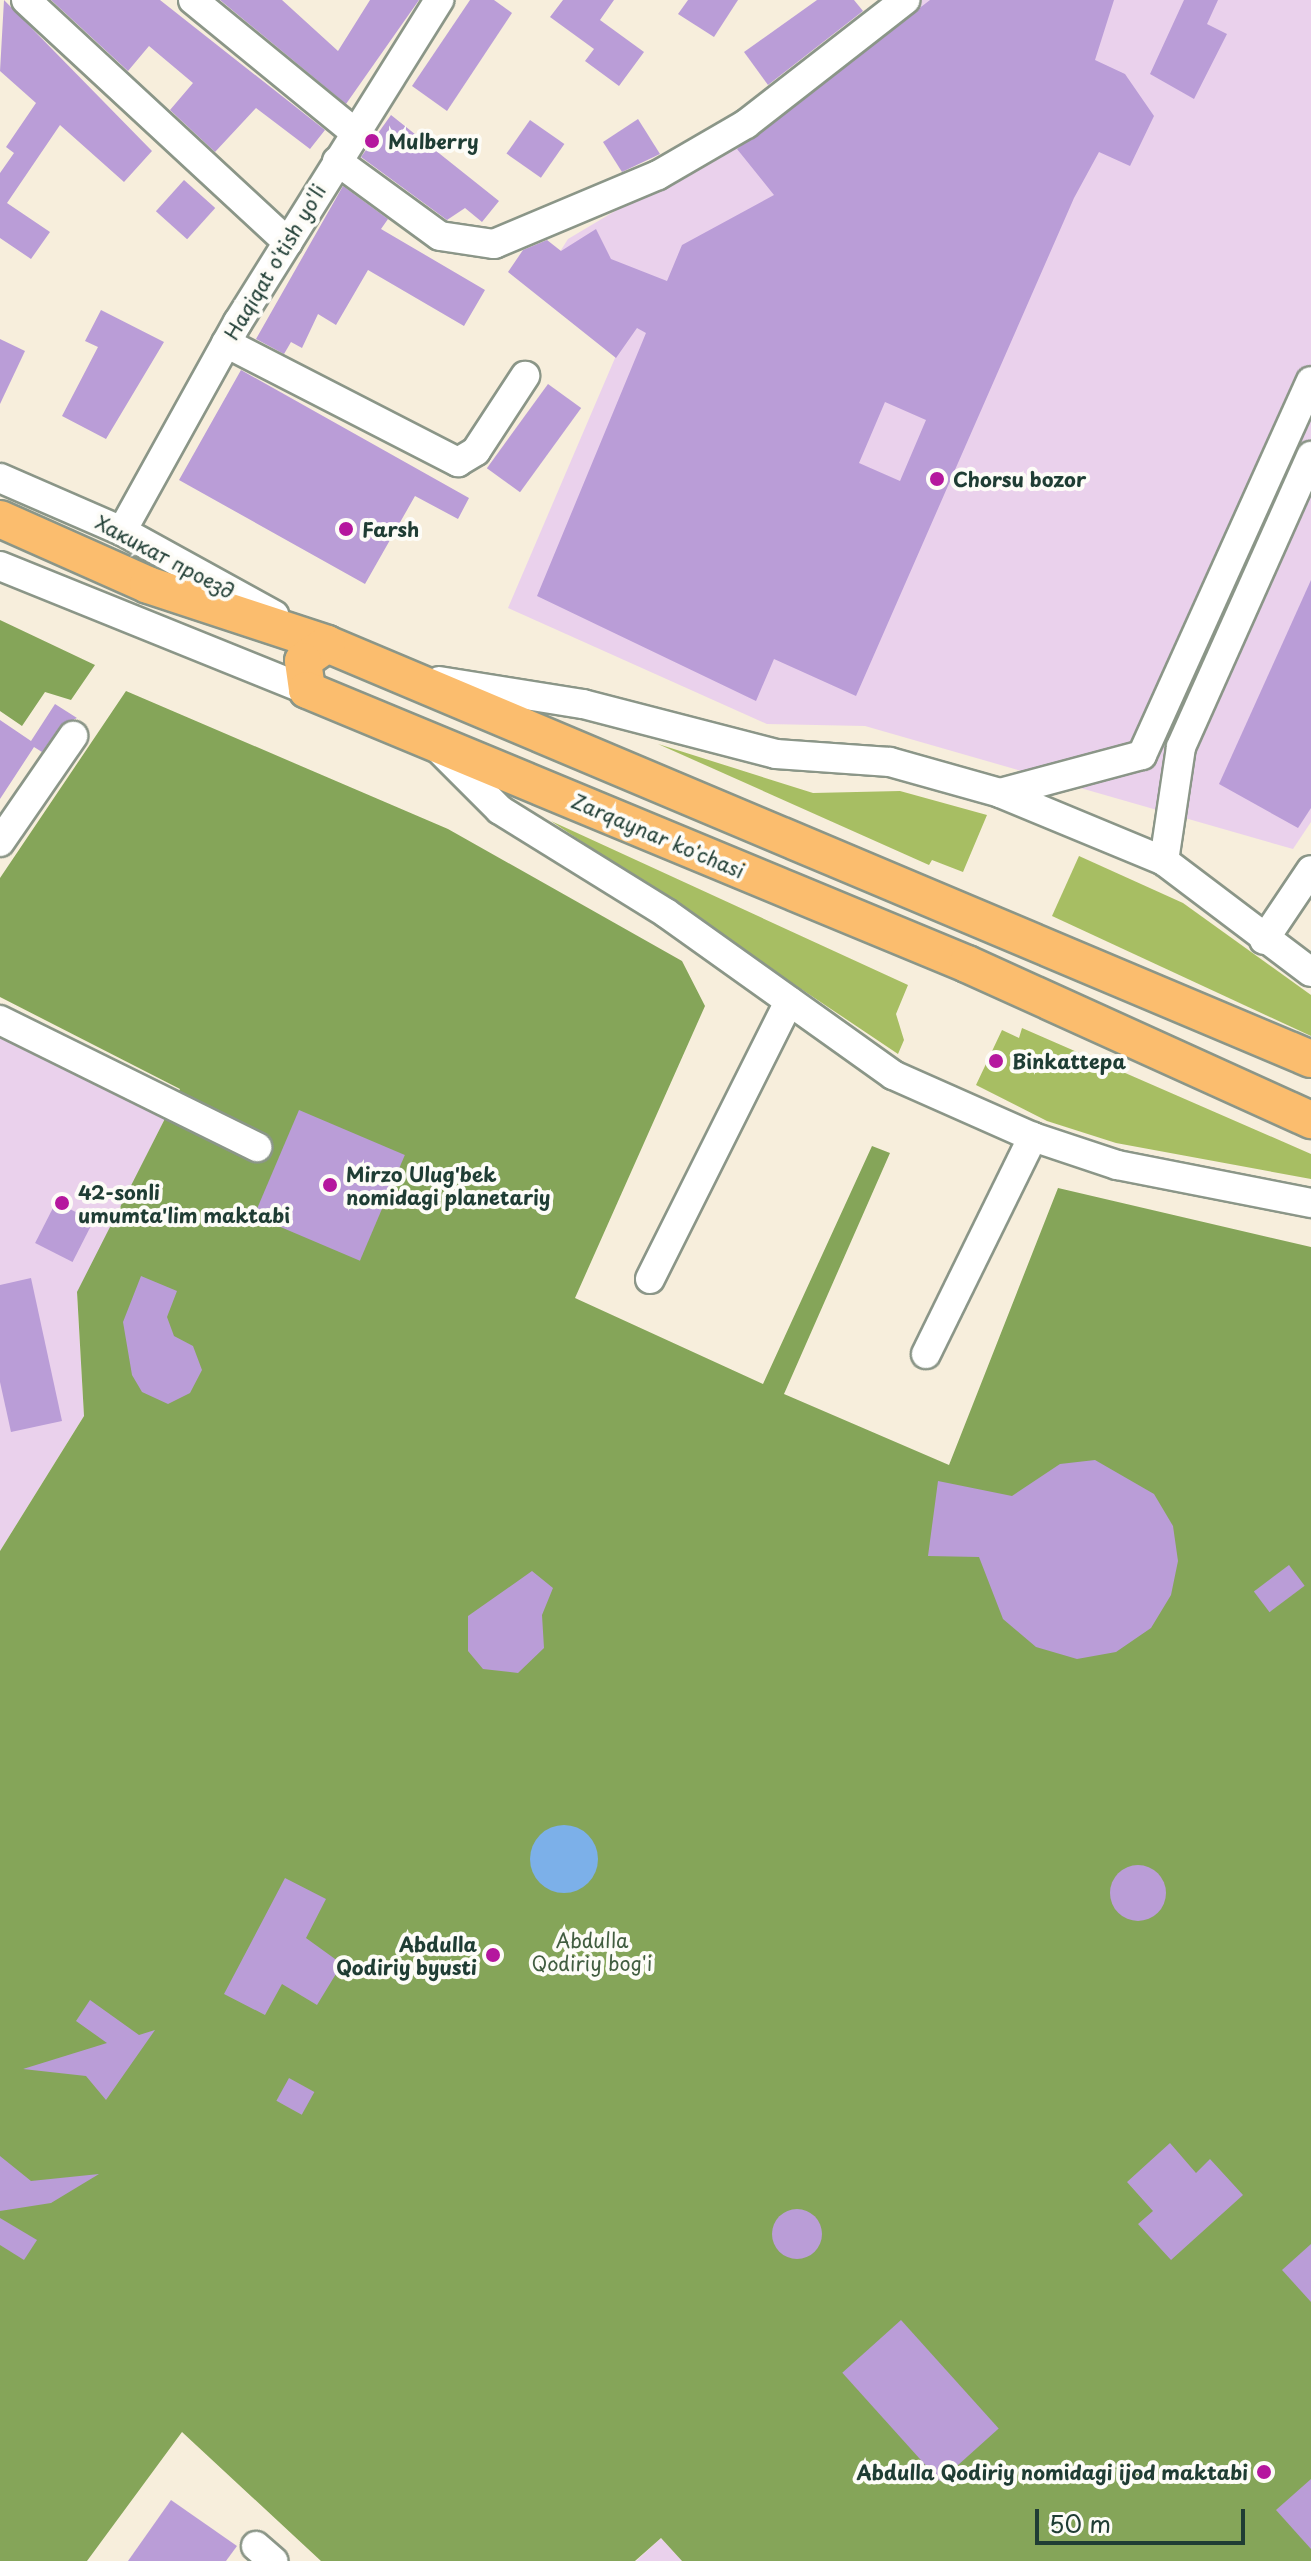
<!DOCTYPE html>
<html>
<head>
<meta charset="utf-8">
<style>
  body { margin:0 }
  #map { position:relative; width:1311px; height:2561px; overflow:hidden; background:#f7eedc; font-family:"Playpen Sans",sans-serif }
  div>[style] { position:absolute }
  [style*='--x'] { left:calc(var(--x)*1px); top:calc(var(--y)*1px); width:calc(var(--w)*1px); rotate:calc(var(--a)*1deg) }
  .built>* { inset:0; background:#ead1ec }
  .green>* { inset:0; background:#a7be63 }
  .forest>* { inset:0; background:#85a559 }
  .water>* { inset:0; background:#7cb0e9 }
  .round { border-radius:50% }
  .building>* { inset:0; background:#ba9dd7; transform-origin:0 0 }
  .roads { filter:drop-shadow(2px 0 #8b9688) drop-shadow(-2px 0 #8b9688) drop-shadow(0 2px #8b9688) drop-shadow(0 -2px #8b9688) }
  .minor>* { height:28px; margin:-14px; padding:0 14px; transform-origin:14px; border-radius:14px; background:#fff }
  .major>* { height:36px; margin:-18px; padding:0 18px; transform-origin:18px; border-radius:18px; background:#fbbd6e }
  .dots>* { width:22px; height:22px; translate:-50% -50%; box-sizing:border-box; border:4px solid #fdfcf7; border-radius:50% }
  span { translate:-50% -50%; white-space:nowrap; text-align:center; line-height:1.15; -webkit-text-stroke:8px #fdfcf7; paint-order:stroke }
  .poi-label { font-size:20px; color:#1f3d34; font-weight:700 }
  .left { translate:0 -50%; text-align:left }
  .right { translate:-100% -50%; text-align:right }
  .street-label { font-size:20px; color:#1f3d34 }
  .park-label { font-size:20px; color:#415d40 }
  .scale { position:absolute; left:1035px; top:2509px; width:210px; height:36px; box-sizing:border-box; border:4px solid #1f3d34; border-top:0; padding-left:10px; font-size:24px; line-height:28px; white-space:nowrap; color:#1f3d34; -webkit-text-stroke:6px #fdfcf7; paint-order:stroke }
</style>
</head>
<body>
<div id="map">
  <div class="built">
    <div style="clip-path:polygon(919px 0,1311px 0,1311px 822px,1293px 849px,865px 726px,767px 724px,508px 608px,618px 351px,537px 288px,568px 239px,743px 135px)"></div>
    <div style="clip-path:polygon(0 1036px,169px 1111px,77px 1294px,84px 1416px,0 1551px)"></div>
    <div style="clip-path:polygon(661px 2538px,682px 2561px,636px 2561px)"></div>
  </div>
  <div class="green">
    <div style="clip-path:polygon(658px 744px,813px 793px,900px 791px,987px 815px,963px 872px,932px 860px,929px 865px)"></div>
    <div style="clip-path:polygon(551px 821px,908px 985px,896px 1014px,904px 1040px,898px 1054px)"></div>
    <div style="clip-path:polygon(1079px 856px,1183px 903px,1311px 995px,1311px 1036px,1052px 916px)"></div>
    <div style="clip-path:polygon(1022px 1028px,1311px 1154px,1311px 1179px,1116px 1143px,1047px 1121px,976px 1085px,1002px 1030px,1019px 1038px)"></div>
  </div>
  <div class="forest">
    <div style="clip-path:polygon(0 620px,95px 665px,71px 700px,45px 692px,22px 726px,0 711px)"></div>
    <div style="clip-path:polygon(126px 691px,448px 829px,682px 961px,705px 1006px,575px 1298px,763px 1384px,872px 1146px,890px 1153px,784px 1394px,949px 1465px,1058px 1188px,1311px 1247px,1311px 2561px,682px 2561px,661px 2538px,635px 2561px,321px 2561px,182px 2432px,87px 2561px,0 2561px,0 1551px,84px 1416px,77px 1292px,180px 1089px,0 997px,0 878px)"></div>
  </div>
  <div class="water">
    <div class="round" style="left:530px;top:1825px;width:68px;height:68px"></div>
  </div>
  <div class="building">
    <div style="clip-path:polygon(4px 0,152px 151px,124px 182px,60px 125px,7px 203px,50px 232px,31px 259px,0 238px,0 173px,14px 153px,6px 147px,36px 103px,0 71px)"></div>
    <div style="clip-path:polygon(51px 0,160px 0,325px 130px,310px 149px,256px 108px,215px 152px,170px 110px,193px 83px,149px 46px,128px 71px)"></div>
    <div style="clip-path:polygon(220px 0,282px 0,338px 51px,370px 0,419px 0,346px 104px)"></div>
    <div style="clip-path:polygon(470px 0,494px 0,512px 13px,447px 111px,412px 86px)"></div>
    <div style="clip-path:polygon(563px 0,614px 0,600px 20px,644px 52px,619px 86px,585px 61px,594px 49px,550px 17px)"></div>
    <div style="clip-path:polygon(688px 0,738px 0,714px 37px,678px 14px)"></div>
    <div style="clip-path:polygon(817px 0,854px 0,863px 11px,768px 85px,744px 52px)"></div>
    <div style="clip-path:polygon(evenodd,930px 0,1114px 0,1095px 60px,1125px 74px,1154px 116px,1130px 166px,1099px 152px,1074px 198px,856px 696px,774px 659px,756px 701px,537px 596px,646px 333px,637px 328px,616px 358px,508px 272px,523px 250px,547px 240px,561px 251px,596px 229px,611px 259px,667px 281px,682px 245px,774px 195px,737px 149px,930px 0,885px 402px,926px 420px,900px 481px,859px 463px,885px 402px)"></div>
    <div style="clip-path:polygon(1184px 0,1218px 0,1207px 24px,1227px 34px,1194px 99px,1150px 74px)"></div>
    <div style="clip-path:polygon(391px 115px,499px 201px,482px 222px,465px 208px,447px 220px,361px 157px)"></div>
    <div style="clip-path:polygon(638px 119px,660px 154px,622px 172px,603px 142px)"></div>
    <div style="left:530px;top:120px;width:42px;height:41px;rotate:35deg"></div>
    <div style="left:184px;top:180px;width:42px;height:42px;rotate:42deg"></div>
    <div style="clip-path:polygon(343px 186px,388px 219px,381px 229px,485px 290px,464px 326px,368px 270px,336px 325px,318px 314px,302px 348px,291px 342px,284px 354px,256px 339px)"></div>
    <div style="clip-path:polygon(101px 310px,164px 342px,106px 439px,62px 416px,98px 347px,85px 341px)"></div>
    <div style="clip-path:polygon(0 339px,25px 351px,0 404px)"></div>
    <div style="clip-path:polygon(241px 370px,469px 498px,458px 519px,415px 496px,365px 584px,179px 480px)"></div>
    <div style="left:548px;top:384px;width:41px;height:104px;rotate:36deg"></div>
    <div style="clip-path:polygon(1311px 580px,1311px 808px,1298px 828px,1219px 784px)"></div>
    <div style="clip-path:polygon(55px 704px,77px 718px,60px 726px,42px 752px,34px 747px,0 799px,0 720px,31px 741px)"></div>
    <div style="left:299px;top:1110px;width:115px;height:115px;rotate:23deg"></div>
    <div style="left:56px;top:1202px;width:42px;height:46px;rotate:27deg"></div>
    <div style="clip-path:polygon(141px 1276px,177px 1291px,167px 1317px,174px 1336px,193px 1346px,202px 1370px,190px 1393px,168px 1404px,142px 1392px,132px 1375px,123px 1322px)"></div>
    <div style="clip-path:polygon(31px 1278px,62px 1421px,11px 1432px,0 1382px,0 1285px)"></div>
    <div style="clip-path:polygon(1095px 1460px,1154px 1494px,1173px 1526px,1178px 1561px,1171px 1595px,1151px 1628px,1116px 1652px,1077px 1659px,1036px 1647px,1003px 1619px,979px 1557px,928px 1556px,938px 1481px,1012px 1496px,1060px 1464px)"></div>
    <div style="left:1289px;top:1565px;width:26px;height:44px;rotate:53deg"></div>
    <div style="clip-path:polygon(532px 1571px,553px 1588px,542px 1615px,544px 1648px,518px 1673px,483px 1669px,468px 1651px,468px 1616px)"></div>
    <div class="round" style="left:1110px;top:1865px;width:56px;height:56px"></div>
    <div style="clip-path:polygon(285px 1878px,326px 1899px,306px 1938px,342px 1964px,317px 2005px,282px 1984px,265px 2015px,224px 1994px)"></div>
    <div style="clip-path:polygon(90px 2000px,139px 2035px,155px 2030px,106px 2100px,86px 2076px,23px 2069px,107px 2043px,76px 2021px)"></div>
    <div style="left:289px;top:2078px;width:29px;height:26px;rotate:29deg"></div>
    <div style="clip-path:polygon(1170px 2143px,1196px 2173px,1210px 2159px,1243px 2195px,1171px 2260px,1138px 2224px,1153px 2211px,1127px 2182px)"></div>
    <div style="clip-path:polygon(0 2156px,31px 2181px,99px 2174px,51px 2203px,0 2211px)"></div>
    <div class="round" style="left:772px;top:2209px;width:50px;height:50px"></div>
    <div style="clip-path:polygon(0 2218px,37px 2240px,24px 2260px,0 2245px)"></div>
    <div style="clip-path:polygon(1311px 2244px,1311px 2302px,1282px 2270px)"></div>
    <div style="left:901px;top:2320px;width:146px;height:79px;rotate:48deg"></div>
    <div style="clip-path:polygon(1311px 2479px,1311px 2549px,1276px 2510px)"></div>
    <div style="clip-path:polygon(171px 2500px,237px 2546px,226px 2561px,128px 2561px)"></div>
  </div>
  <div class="roads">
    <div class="minor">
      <div style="--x:26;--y:0;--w:357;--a:42.8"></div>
      <div style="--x:193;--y:0;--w:208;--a:39.3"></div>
      <div style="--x:337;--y:161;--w:127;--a:36.1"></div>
      <div style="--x:440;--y:236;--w:55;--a:8.4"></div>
      <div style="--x:494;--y:244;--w:178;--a:-22.8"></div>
      <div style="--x:658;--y:175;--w:102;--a:-30.1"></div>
      <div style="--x:746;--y:124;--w:202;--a:-37.9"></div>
      <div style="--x:226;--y:343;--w:261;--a:27.2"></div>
      <div style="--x:458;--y:462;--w:21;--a:-31"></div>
      <div style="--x:476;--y:451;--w:90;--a:-56.8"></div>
      <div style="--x:0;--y:478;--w:133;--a:23.5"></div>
      <div style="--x:122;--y:531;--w:174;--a:28.9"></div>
      <div style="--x:122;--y:531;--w:239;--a:-61"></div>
      <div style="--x:238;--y:322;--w:380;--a:-58"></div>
      <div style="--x:0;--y:566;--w:331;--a:22"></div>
      <div style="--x:439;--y:681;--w:146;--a:9.1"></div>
      <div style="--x:583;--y:704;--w:199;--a:14.5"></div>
      <div style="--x:776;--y:754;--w:114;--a:4"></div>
      <div style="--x:890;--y:762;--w:114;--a:15.7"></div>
      <div style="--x:1000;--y:793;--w:178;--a:22.5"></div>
      <div style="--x:1164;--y:861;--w:184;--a:37.1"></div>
      <div style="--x:434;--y:744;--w:93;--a:45"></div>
      <div style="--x:500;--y:810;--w:195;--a:31.8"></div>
      <div style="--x:666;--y:913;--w:279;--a:35.5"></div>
      <div style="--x:893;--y:1075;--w:153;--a:23.9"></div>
      <div style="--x:1033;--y:1137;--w:89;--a:18.4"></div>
      <div style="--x:1117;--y:1165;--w:198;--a:11.1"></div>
      <div style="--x:1000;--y:793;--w:147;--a:-15"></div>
      <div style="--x:1142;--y:755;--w:410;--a:-65.7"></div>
      <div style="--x:0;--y:842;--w:129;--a:-55.4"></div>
      <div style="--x:1164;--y:861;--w:115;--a:-81.5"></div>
      <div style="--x:1181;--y:747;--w:319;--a:-65.9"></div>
      <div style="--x:1264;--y:940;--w:84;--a:-56.1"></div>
      <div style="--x:0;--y:1020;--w:287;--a:26.3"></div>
      <div style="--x:650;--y:1279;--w:311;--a:-63.4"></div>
      <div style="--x:926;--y:1354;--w:242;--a:-63.8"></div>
      <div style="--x:256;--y:2546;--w:23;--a:41"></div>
    </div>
    <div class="major">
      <div style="--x:0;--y:519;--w:162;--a:24"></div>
      <div style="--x:148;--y:585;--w:188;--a:18.2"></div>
      <div style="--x:327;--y:644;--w:1068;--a:22.87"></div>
      <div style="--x:327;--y:644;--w:29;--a:145"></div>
      <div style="--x:303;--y:661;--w:29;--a:82"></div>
      <div style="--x:307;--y:690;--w:715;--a:22.55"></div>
      <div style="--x:967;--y:964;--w:378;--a:24.4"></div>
    </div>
  </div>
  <div class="dots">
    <div style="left:372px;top:141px;background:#b5179e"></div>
    <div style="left:937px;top:479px;background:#b5179e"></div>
    <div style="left:346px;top:529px;background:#b5179e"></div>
    <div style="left:996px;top:1061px;background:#b5179e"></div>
    <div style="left:330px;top:1185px;background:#b5179e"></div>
    <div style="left:62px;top:1203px;background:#b5179e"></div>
    <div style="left:493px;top:1955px;background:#b5179e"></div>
    <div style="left:1264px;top:2472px;background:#b5179e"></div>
  </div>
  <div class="poi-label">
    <span class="left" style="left:388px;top:141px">Mulberry</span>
    <span class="left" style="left:953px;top:479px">Chorsu bozor</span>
    <span class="left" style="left:362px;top:529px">Farsh</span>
    <span class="left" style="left:1012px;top:1061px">Binkattepa</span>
    <span class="left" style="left:346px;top:1186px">Mirzo Ulug'bek<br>nomidagi planetariy</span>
    <span class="left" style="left:78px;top:1204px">42-sonli<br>umumta'lim maktabi</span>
    <span class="right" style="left:477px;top:1956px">Abdulla<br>Qodiriy byusti</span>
    <span class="right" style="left:1248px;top:2472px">Abdulla Qodiriy nomidagi ijod maktabi</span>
  </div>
  <div class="street-label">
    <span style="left:275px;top:262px;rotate:-59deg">Haqiqat o'tish yo'li</span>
    <span style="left:165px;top:557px;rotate:28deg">Хакикат проезд</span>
    <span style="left:658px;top:836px;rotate:23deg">Zarqaynar ko'chasi</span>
  </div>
  <div class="park-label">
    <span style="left:592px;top:1952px">Abdulla<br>Qodiriy bog'i</span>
  </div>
  <div class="scale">50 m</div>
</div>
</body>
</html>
